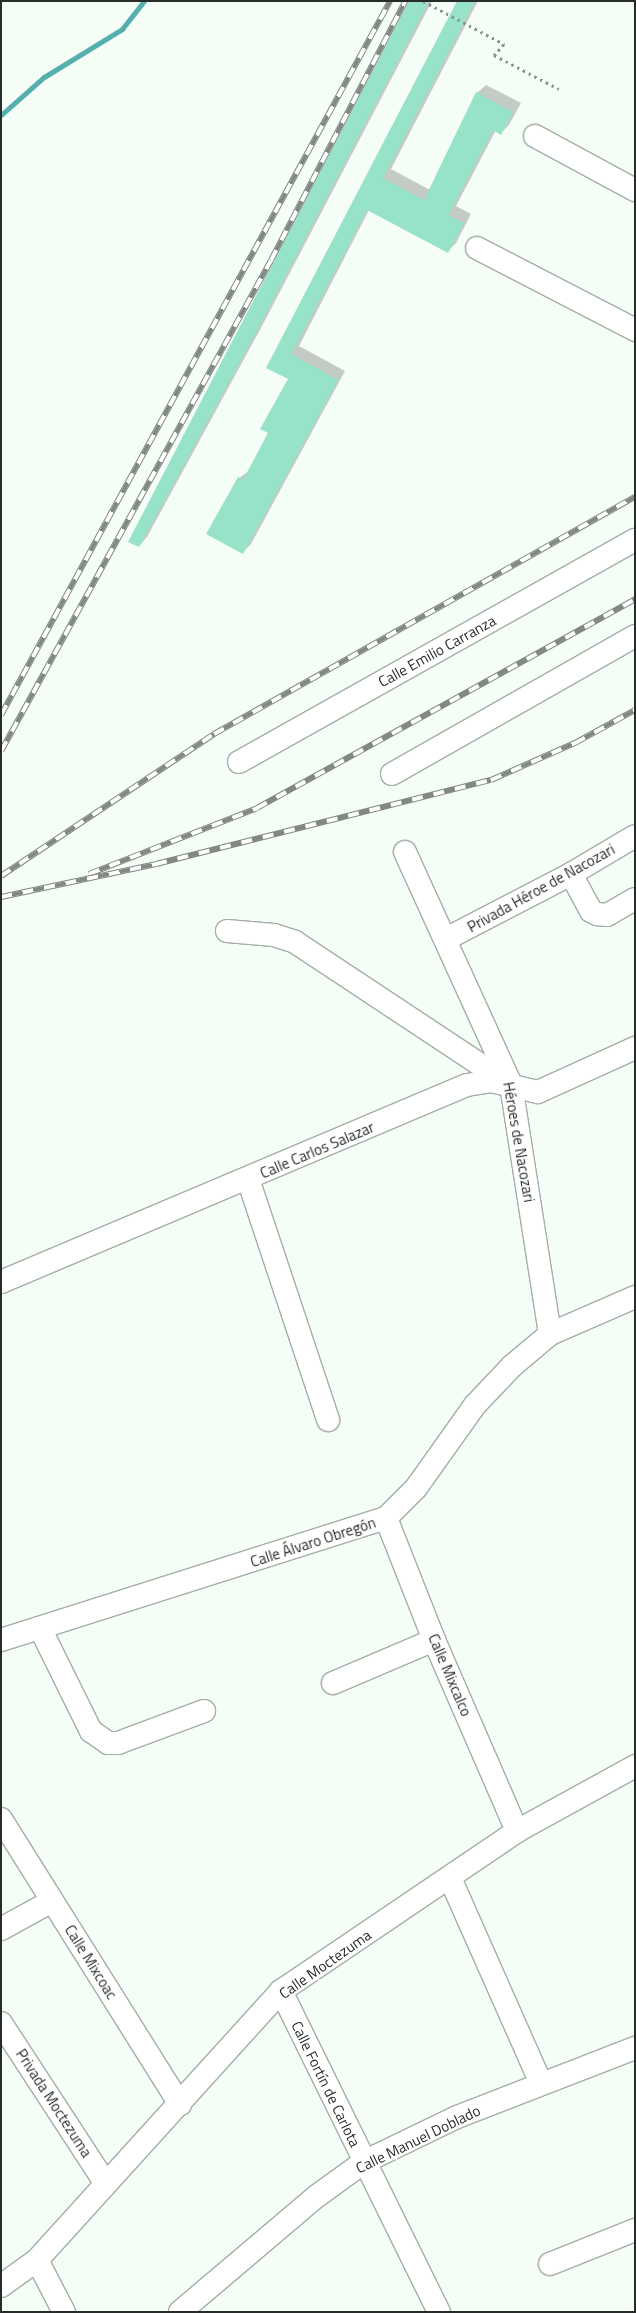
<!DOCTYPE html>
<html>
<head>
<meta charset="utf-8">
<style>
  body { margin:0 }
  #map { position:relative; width:636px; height:2313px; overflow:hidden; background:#f5fef6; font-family:"Titillium Web",sans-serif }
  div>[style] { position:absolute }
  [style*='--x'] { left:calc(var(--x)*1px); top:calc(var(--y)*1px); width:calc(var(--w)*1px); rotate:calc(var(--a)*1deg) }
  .shadow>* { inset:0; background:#0003 }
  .stream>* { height:5px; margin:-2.5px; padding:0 2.5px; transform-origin:2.5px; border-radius:2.5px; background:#56afaf }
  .building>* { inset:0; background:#96e3ca }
  .path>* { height:3px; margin-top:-1.5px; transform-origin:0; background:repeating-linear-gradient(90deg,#8d938e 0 2.5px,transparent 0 6.5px) }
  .roads { filter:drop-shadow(1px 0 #a5aea6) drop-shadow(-1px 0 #a5aea6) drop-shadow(0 1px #a5aea6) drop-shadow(0 -1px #a5aea6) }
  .minor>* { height:22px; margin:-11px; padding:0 11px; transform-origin:11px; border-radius:11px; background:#fff }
  .rail>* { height:5.5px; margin-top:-2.75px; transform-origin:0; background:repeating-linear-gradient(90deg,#fff 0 11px,#828883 0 22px); box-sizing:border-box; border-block:1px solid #828883 }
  span { translate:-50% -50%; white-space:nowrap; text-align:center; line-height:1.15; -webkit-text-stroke:4.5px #fff; paint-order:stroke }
  .street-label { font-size:15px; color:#282c29 }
  .frame { position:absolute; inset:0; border:2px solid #282c29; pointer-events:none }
</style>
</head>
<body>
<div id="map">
  <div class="shadow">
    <div style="clip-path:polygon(412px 1px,432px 1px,262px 326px,147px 537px,139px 546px)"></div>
    <div style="clip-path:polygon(459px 1px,478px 1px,391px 169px,430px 190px,477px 93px,486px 85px,521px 103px,509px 125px,501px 133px,496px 130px,456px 206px,471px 214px,456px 243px,448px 251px,369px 210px,299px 346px,345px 371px,251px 544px,243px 552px,239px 478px,249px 471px,270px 432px,289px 379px,268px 367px)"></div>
  </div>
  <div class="stream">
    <div style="--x:1;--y:115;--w:57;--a:-41.5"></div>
    <div style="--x:44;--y:77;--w:92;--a:-31.6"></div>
    <div style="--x:122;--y:29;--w:36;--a:-52"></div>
  </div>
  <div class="building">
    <div style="clip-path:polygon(409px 1px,429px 1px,254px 336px,139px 547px,128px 542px)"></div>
    <div style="clip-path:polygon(457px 1px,475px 1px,383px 178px,424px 200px,476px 92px,513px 112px,501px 135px,493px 130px,448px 215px,464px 223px,448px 253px,367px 210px,291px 354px,338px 380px,243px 554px,206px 534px,238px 477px,243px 480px,268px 433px,260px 429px,288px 379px,266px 368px)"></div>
  </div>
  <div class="path">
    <div style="--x:423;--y:1;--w:92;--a:28"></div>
    <div style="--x:504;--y:44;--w:15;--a:132"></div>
    <div style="--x:494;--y:55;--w:73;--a:27.6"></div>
  </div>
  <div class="roads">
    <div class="minor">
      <div style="--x:535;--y:136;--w:114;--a:28.4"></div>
      <div style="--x:477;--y:248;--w:178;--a:27.4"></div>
      <div style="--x:239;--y:762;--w:454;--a:-29.3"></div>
      <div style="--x:392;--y:774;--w:279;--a:-29.6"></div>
      <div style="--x:405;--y:852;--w:256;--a:65.5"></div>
      <div style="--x:511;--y:1085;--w:252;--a:81.1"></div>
      <div style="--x:571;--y:874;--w:42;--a:61.6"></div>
      <div style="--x:591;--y:911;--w:7;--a:27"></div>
      <div style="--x:597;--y:914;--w:10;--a:6"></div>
      <div style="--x:607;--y:915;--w:32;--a:-30"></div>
      <div style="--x:227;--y:931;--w:47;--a:4.9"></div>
      <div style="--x:274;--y:935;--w:22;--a:18"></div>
      <div style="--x:295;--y:942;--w:255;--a:33.5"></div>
      <div style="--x:446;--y:939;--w:141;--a:-27.5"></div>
      <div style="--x:571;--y:874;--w:74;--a:-30.7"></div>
      <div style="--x:248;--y:1179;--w:254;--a:71.6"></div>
      <div style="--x:1;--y:1282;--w:506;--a:-22.92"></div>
      <div style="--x:467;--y:1085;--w:24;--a:-9"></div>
      <div style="--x:491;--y:1081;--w:48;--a:13.2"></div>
      <div style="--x:538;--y:1092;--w:107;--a:-24.4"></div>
      <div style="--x:386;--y:1518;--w:131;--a:68.5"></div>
      <div style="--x:434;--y:1640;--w:208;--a:66.5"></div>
      <div style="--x:40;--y:1628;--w:115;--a:63.7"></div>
      <div style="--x:91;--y:1731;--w:21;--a:35"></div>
      <div style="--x:108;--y:1743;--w:10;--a:0"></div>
      <div style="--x:118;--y:1743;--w:92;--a:-20.4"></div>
      <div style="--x:1;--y:1640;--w:404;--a:-17.6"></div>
      <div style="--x:386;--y:1518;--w:42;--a:-45"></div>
      <div style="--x:416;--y:1488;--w:102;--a:-54.6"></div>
      <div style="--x:475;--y:1405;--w:54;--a:-46.5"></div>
      <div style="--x:512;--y:1366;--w:50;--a:-40.1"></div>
      <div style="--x:550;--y:1334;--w:93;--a:-23.5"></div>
      <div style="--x:333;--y:1683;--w:110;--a:-23.1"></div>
      <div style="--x:1;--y:1819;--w:337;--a:57.9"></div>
      <div style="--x:450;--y:1878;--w:224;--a:66.1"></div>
      <div style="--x:1;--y:1929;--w:58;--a:-28.8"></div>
      <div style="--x:281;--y:1991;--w:358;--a:63.8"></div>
      <div style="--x:1;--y:2023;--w:192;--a:56.9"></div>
      <div style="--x:37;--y:2260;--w:59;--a:62.6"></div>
      <div style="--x:550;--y:2264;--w:92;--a:-21.8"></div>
      <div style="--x:1;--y:2286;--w:44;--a:-35.8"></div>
      <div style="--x:37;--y:2260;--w:363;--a:-47.8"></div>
      <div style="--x:281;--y:1991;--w:285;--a:-34.1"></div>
      <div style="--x:517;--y:1831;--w:135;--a:-28.8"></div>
      <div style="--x:180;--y:2312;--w:180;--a:-40.3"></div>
      <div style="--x:317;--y:2196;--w:58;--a:-35.9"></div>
      <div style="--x:364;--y:2162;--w:103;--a:-25.8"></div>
      <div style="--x:457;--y:2117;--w:191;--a:-21.2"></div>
    </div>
  </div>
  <div class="rail">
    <div style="--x:1;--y:715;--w:813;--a:-61.42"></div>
    <div style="--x:1;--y:751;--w:560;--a:-61.19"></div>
    <div style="--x:271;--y:260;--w:292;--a:-62.6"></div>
    <div style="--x:89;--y:874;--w:180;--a:-21.4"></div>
    <div style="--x:257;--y:808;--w:432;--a:-28.9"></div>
    <div style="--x:1;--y:876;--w:256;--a:-33.7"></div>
    <div style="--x:214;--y:734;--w:483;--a:-29.4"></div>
    <div style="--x:1;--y:897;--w:158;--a:-12"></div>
    <div style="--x:156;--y:864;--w:345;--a:-14.1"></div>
    <div style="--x:491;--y:780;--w:92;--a:-23.8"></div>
    <div style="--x:575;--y:743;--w:68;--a:-28.8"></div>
  </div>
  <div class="street-label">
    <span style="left:437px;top:651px;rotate:-29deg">Calle Emilio Carranza</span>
    <span style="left:541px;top:888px;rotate:-29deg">Privada Héroe de Nacozari</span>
    <span style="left:519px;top:1142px;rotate:80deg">Héroes de Nacozari</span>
    <span style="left:317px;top:1150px;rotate:-23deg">Calle Carlos Salazar</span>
    <span style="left:313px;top:1542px;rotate:-18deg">Calle Álvaro Obregón</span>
    <span style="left:450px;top:1675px;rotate:67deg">Calle Mixcalco</span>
    <span style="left:91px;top:1962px;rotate:58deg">Calle Mixcoac</span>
    <span style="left:325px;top:1964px;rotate:-35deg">Calle Moctezuma</span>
    <span style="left:326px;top:2084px;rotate:64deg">Calle Fortín de Carlota</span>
    <span style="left:54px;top:2103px;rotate:57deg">Privada Moctezuma</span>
    <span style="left:418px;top:2139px;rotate:-26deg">Calle Manuel Doblado</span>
  </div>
  <div class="frame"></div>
</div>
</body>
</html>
